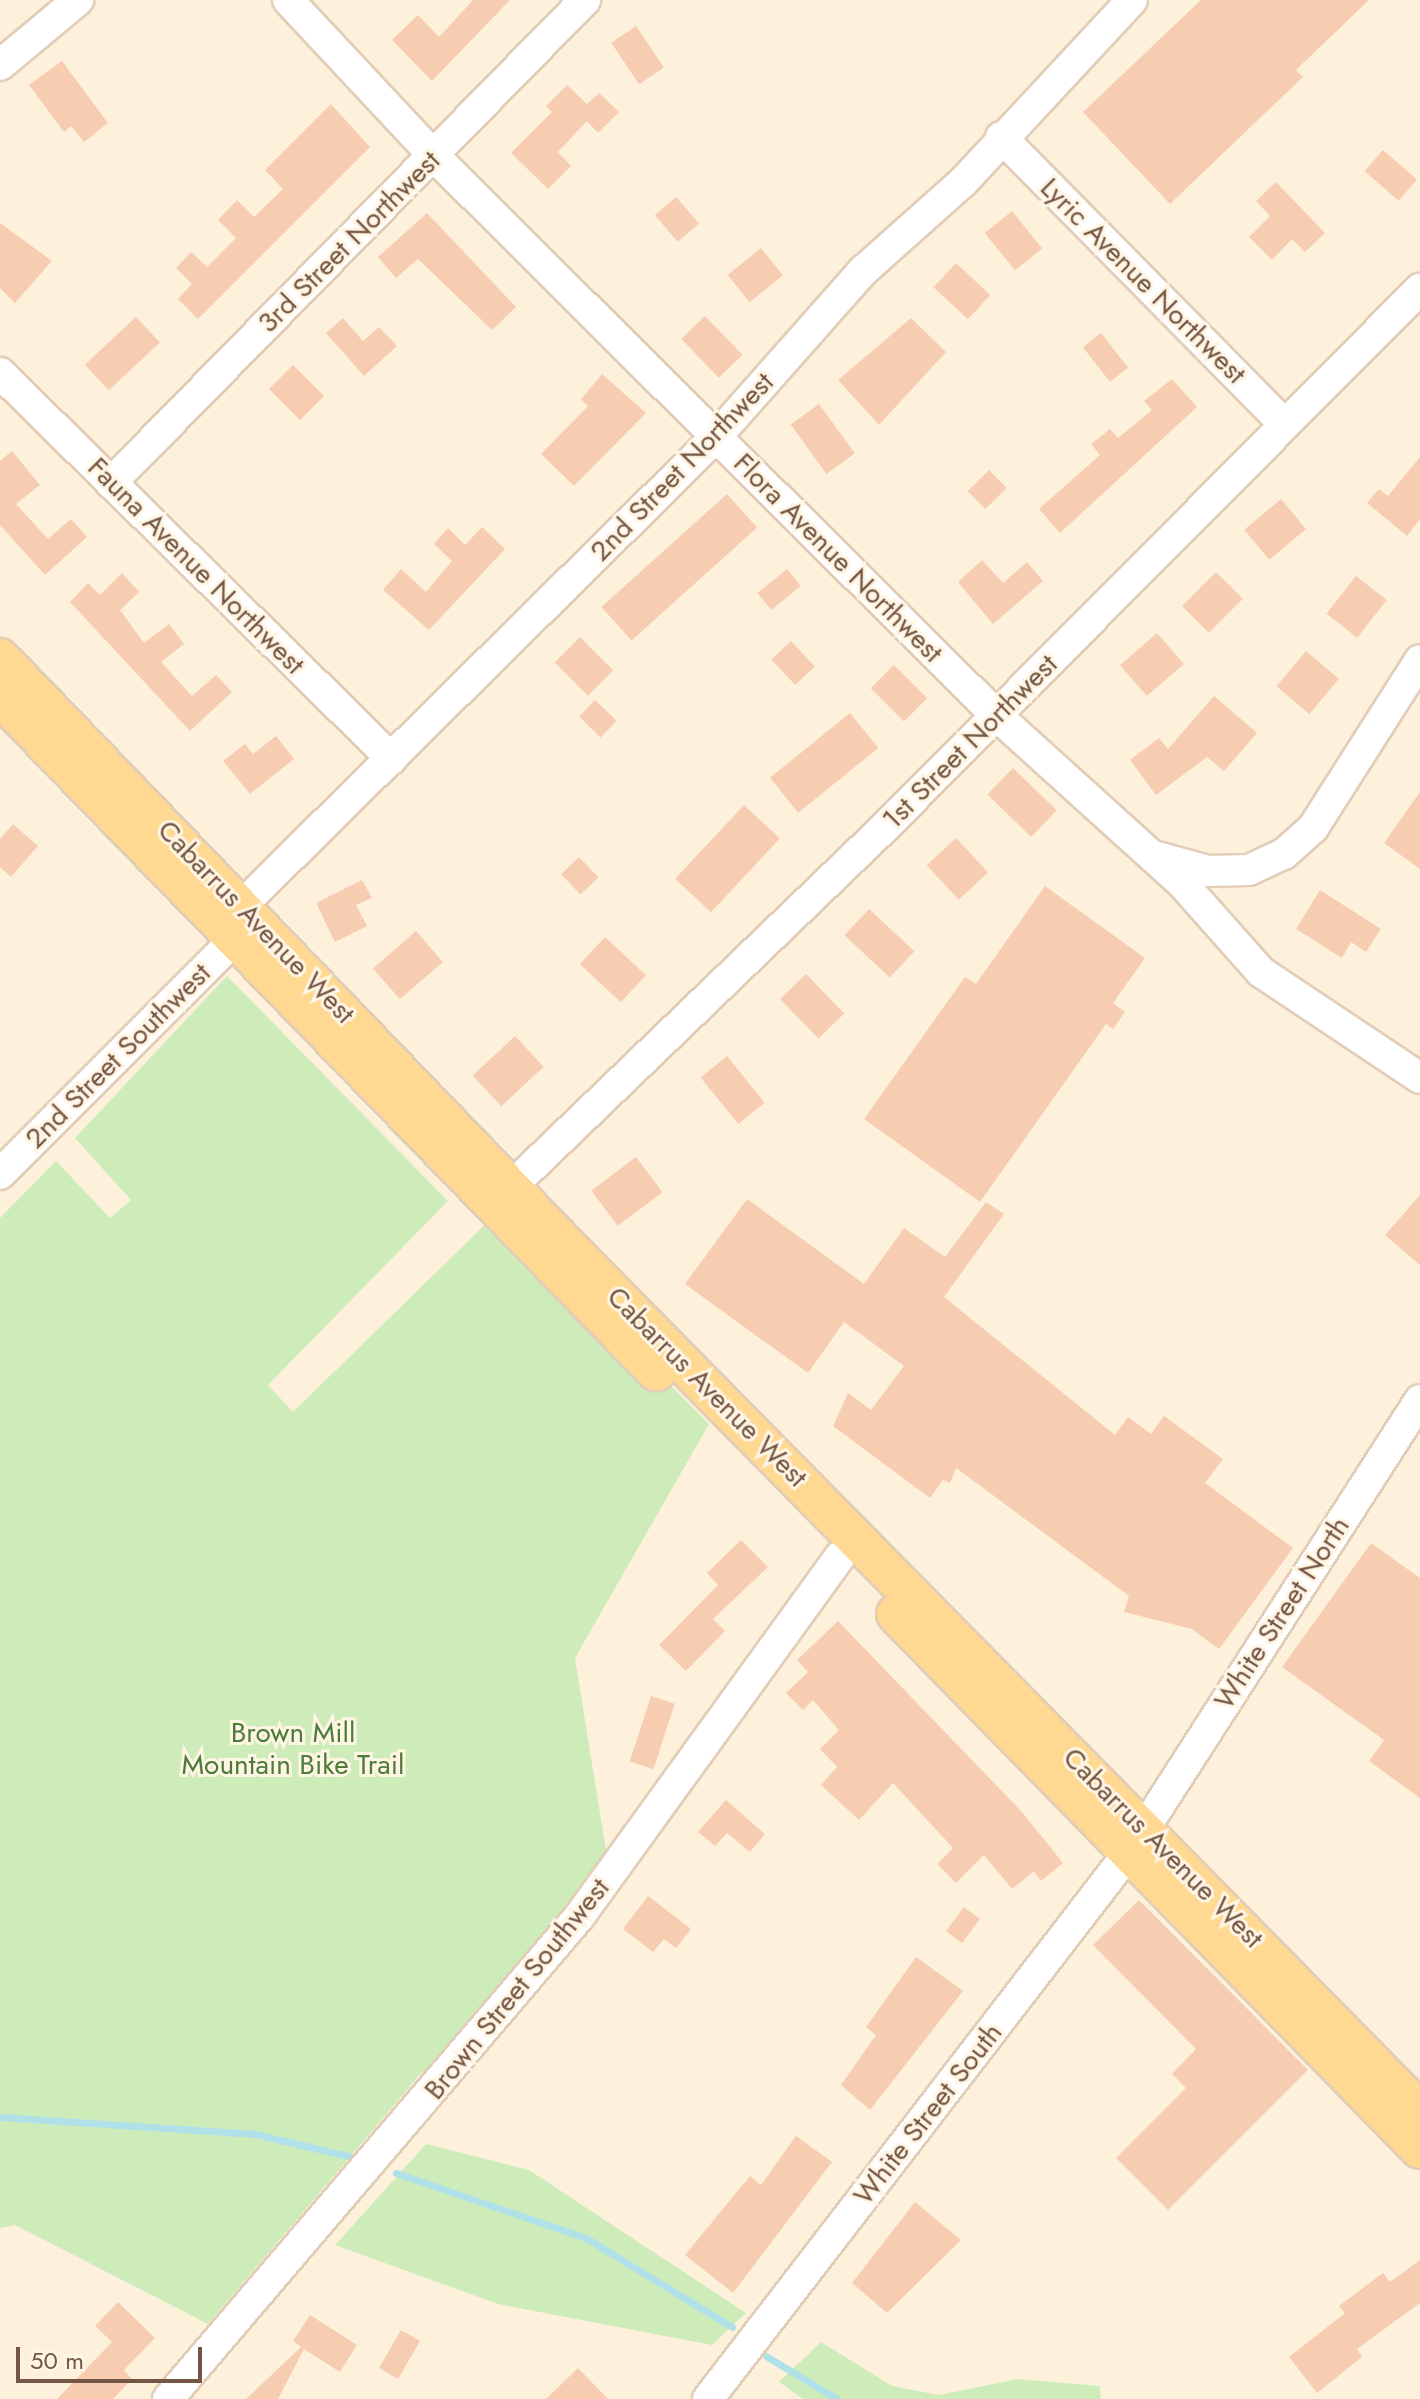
<!DOCTYPE html>
<html>
<head>
<meta charset="utf-8">
<style>
  body { margin:0 }
  #map { position:relative; width:1420px; height:2399px; overflow:hidden; background:#fef1dc; font-family:Jost,sans-serif }
  div>[style] { position:absolute }
  [style*='--x'] { left:calc(var(--x)*1px); top:calc(var(--y)*1px); width:calc(var(--w)*1px); rotate:calc(var(--a)*1deg) }
  .green>* { inset:0; background:#ceecba }
  .stream>* { height:7px; margin:-3.5px; padding:0 3.5px; transform-origin:3.5px; border-radius:3.5px; background:#b0e0e8 }
  .building>* { inset:0; background:#f6cdb1; transform-origin:0 0 }
  .roads { filter:drop-shadow(2px 0 #e2cdb8) drop-shadow(-2px 0 #e2cdb8) drop-shadow(0 2px #e2cdb8) drop-shadow(0 -2px #e2cdb8) }
  .minor>* { height:30px; margin:-15px; padding:0 15px; transform-origin:15px; border-radius:15px; background:#fff }
  .major>* { height:38px; margin:-19px; padding:0 19px; transform-origin:19px; border-radius:19px; background:#ffd892 }
  span { translate:-50% -50%; white-space:nowrap; text-align:center; line-height:1.15; -webkit-text-stroke:6px #fff5e4; paint-order:stroke }
  .street-label { font-size:28px; color:#755644 }
  .park-label { font-size:28px; color:#4d7c3a }
  .scale { position:absolute; left:16px; top:2347px; width:186px; height:36px; box-sizing:border-box; border:4px solid #755644; border-top:0; padding-left:10px; font-size:24px; line-height:28px; white-space:nowrap; color:#755644; -webkit-text-stroke:6px #fff5e4; paint-order:stroke }
</style>
</head>
<body>
<div id="map">
  <div class="green">
    <div style="clip-path:polygon(227px 976px,448px 1201px,268px 1385px,293px 1412px,498px 1212px,709px 1424px,575px 1658px,610px 1875px,447px 2075px,423px 2071px,208px 2324px,15px 2225px,0 2228px,0 1218px,56px 1161px,110px 1218px,131px 1200px,75px 1138px)"></div>
    <div style="clip-path:polygon(426px 2144px,529px 2170px,746px 2313px,712px 2345px,498px 2304px,335px 2245px)"></div>
    <div style="clip-path:polygon(821px 2342px,892px 2386px,939px 2395px,1018px 2379px,1100px 2386px,1101px 2399px,803px 2399px,779px 2382px)"></div>
  </div>
  <div class="stream">
    <div style="--x:0;--y:2117;--w:256;--a:3.8"></div>
    <div style="--x:255;--y:2134;--w:100;--a:13.3"></div>
    <div style="--x:396;--y:2173;--w:201;--a:18.9"></div>
    <div style="--x:586;--y:2238;--w:171;--a:31.4"></div>
    <div style="--x:766;--y:2356;--w:83;--a:31.2"></div>
  </div>
  <div class="building">
    <div style="clip-path:polygon(473px 0,510px 0,432px 81px,392px 40px,418px 15px,439px 37px)"></div>
    <div style="clip-path:polygon(1201px 0,1369px 0,1296px 70px,1303px 77px,1170px 204px,1083px 112px)"></div>
    <div style="left:636px;top:26px;width:50px;height:30px;rotate:56deg"></div>
    <div style="clip-path:polygon(62px 61px,108px 123px,84px 142px,71px 126px,64px 132px,29px 85px)"></div>
    <div style="clip-path:polygon(567px 85px,587px 104px,599px 93px,619px 112px,598px 133px,587px 121px,558px 152px,571px 166px,548px 189px,511px 153px,552px 112px,546px 106px)"></div>
    <div style="clip-path:polygon(331px 104px,370px 147px,198px 319px,178px 299px,192px 284px,176px 268px,191px 252px,207px 267px,236px 238px,218px 220px,237px 200px,254px 217px,283px 189px,265px 170px)"></div>
    <div style="left:1383px;top:150px;width:45px;height:28px;rotate:41deg"></div>
    <div style="clip-path:polygon(1276px 182px,1325px 233px,1305px 252px,1292px 239px,1272px 260px,1249px 237px,1270px 216px,1256px 201px)"></div>
    <div style="left:676px;top:197px;width:35px;height:28px;rotate:49deg"></div>
    <div style="left:1012px;top:211px;width:48px;height:35px;rotate:51deg"></div>
    <div style="clip-path:polygon(427px 213px,516px 307px,492px 330px,418px 259px,396px 278px,378px 257px)"></div>
    <div style="clip-path:polygon(0 223px,52px 261px,15px 303px,0 288px)"></div>
    <div style="left:761px;top:248px;width:35px;height:43px;rotate:51deg"></div>
    <div style="left:956px;top:263px;width:47px;height:33px;rotate:43deg"></div>
    <div style="left:705px;top:316px;width:54px;height:33px;rotate:46deg"></div>
    <div style="left:136px;top:317px;width:35px;height:70px;rotate:47deg"></div>
    <div style="clip-path:polygon(343px 318px,363px 341px,379px 327px,397px 346px,364px 376px,326px 333px)"></div>
    <div style="clip-path:polygon(911px 318px,946px 352px,879px 425px,838px 380px)"></div>
    <div style="left:1101px;top:333px;width:44px;height:23px;rotate:52deg"></div>
    <div style="left:293px;top:365px;width:44px;height:34px;rotate:45deg"></div>
    <div style="clip-path:polygon(602px 374px,646px 413px,574px 486px,541px 454px,588px 406px,581px 399px)"></div>
    <div style="clip-path:polygon(1172px 379px,1197px 407px,1060px 533px,1039px 509px,1100px 455px,1091px 444px,1110px 429px,1118px 438px,1152px 410px,1144px 401px)"></div>
    <div style="left:819px;top:404px;width:61px;height:35px;rotate:54deg"></div>
    <div style="clip-path:polygon(12px 451px,40px 485px,16px 504px,48px 539px,71px 519px,87px 537px,45px 575px,0 525px,0 461px)"></div>
    <div style="clip-path:polygon(1420px 457px,1420px 519px,1407px 536px,1367px 503px,1379px 489px,1388px 496px)"></div>
    <div style="left:989px;top:470px;width:25px;height:30px;rotate:45deg"></div>
    <div style="left:727px;top:494px;width:45px;height:169px;rotate:48deg"></div>
    <div style="left:1281px;top:499px;width:39px;height:48px;rotate:50deg"></div>
    <div style="clip-path:polygon(482px 527px,505px 549px,429px 630px,383px 590px,401px 569px,426px 592px,452px 561px,434px 544px,448px 528px,465px 545px)"></div>
    <div style="clip-path:polygon(982px 560px,1003px 583px,1027px 562px,1043px 581px,993px 624px,958px 582px)"></div>
    <div style="left:787px;top:569px;width:22px;height:38px;rotate:51deg"></div>
    <div style="left:1216px;top:572px;width:38px;height:48px;rotate:45deg"></div>
    <div style="clip-path:polygon(122px 573px,139px 592px,120px 610px,144px 643px,169px 624px,184px 644px,161px 662px,192px 696px,216px 675px,232px 692px,190px 731px,70px 602px,88px 583px,100px 595px)"></div>
    <div style="left:1356px;top:576px;width:39px;height:48px;rotate:38deg"></div>
    <div style="left:1157px;top:633px;width:41px;height:49px;rotate:49deg"></div>
    <div style="left:580px;top:637px;width:47px;height:36px;rotate:45deg"></div>
    <div style="left:791px;top:641px;width:35px;height:27px;rotate:47deg"></div>
    <div style="left:1306px;top:651px;width:43px;height:46px;rotate:40deg"></div>
    <div style="left:894px;top:665px;width:47px;height:33px;rotate:45deg"></div>
    <div style="clip-path:polygon(1214px 696px,1257px 733px,1224px 771px,1207px 757px,1156px 795px,1130px 760px,1159px 738px,1168px 749px)"></div>
    <div style="left:595px;top:700px;width:30px;height:23px;rotate:44deg"></div>
    <div style="left:850px;top:713px;width:45px;height:103px;rotate:51deg"></div>
    <div style="clip-path:polygon(276px 736px,294px 759px,250px 794px,223px 761px,245px 744px,253px 754px)"></div>
    <div style="left:1013px;top:768px;width:61px;height:37px;rotate:44deg"></div>
    <div style="clip-path:polygon(1420px 792px,1420px 869px,1384px 843px)"></div>
    <div style="left:744px;top:805px;width:49px;height:101px;rotate:43deg"></div>
    <div style="clip-path:polygon(13px 824px,38px 846px,11px 877px,0 867px,0 839px)"></div>
    <div style="left:956px;top:838px;width:47px;height:40px;rotate:47deg"></div>
    <div style="left:579px;top:857px;width:28px;height:25px;rotate:46deg"></div>
    <div style="clip-path:polygon(362px 880px,372px 898px,356px 905px,367px 926px,335px 942px,316px 903px)"></div>
    <div style="clip-path:polygon(1045px 886px,1145px 958px,1113px 1003px,1125px 1012px,1113px 1029px,1106px 1024px,980px 1202px,864px 1119px,965px 977px,976px 984px)"></div>
    <div style="clip-path:polygon(1320px 890px,1381px 929px,1366px 952px,1351px 942px,1342px 958px,1296px 929px)"></div>
    <div style="left:869px;top:909px;width:62px;height:36px;rotate:43deg"></div>
    <div style="left:416px;top:931px;width:41px;height:57px;rotate:49deg"></div>
    <div style="left:605px;top:937px;width:56px;height:37px;rotate:43deg"></div>
    <div style="left:806px;top:974px;width:55px;height:36px;rotate:46deg"></div>
    <div style="left:515px;top:1036px;width:42px;height:58px;rotate:47deg"></div>
    <div style="left:727px;top:1056px;width:60px;height:34px;rotate:51deg"></div>
    <div style="left:636px;top:1157px;width:44px;height:56px;rotate:53deg"></div>
    <div style="clip-path:polygon(1420px 1195px,1420px 1265px,1385px 1235px)"></div>
    <div style="clip-path:polygon(747px 1199px,864px 1284px,904px 1228px,945px 1257px,986px 1202px,1004px 1214px,944px 1297px,1115px 1435px,1128px 1417px,1151px 1434px,1164px 1416px,1223px 1459px,1205px 1483px,1293px 1548px,1219px 1649px,1192px 1629px,1124px 1612px,1129px 1596px,956px 1468px,950px 1483px,943px 1480px,930px 1498px,833px 1426px,848px 1393px,871px 1410px,904px 1366px,844px 1322px,808px 1373px,685px 1284px)"></div>
    <div style="clip-path:polygon(741px 1540px,768px 1567px,713px 1619px,725px 1631px,686px 1671px,659px 1645px,718px 1585px,707px 1573px)"></div>
    <div style="clip-path:polygon(1371px 1543px,1420px 1578px,1420px 1798px,1369px 1761px,1384px 1740px,1282px 1667px)"></div>
    <div style="clip-path:polygon(838px 1621px,1022px 1812px,1063px 1863px,1041px 1881px,1034px 1871px,1012px 1889px,984px 1855px,956px 1883px,937px 1864px,953px 1848px,893px 1783px,859px 1820px,821px 1785px,837px 1767px,820px 1749px,839px 1730px,813px 1700px,803px 1710px,786px 1693px,808px 1672px,797px 1660px)"></div>
    <div style="left:651px;top:1696px;width:25px;height:69px;rotate:18deg"></div>
    <div style="clip-path:polygon(726px 1800px,765px 1834px,750px 1852px,727px 1833px,715px 1846px,698px 1832px)"></div>
    <div style="clip-path:polygon(648px 1896px,691px 1929px,676px 1948px,664px 1939px,653px 1952px,623px 1929px)"></div>
    <div style="clip-path:polygon(1139px 1900px,1308px 2070px,1168px 2210px,1116px 2158px,1186px 2088px,1172px 2074px,1196px 2049px,1093px 1945px)"></div>
    <div style="left:964px;top:1907px;width:20px;height:30px;rotate:37deg"></div>
    <div style="clip-path:polygon(916px 1957px,963px 1991px,870px 2110px,841px 2085px,876px 2035px,866px 2027px)"></div>
    <div style="clip-path:polygon(796px 2136px,832px 2162px,733px 2293px,685px 2255px,750px 2176px,761px 2185px)"></div>
    <div style="clip-path:polygon(915px 2202px,961px 2240px,887px 2313px,852px 2283px)"></div>
    <div style="clip-path:polygon(1420px 2260px,1420px 2303px,1357px 2349px,1362px 2357px,1317px 2393px,1289px 2357px,1345px 2313px,1339px 2306px,1383px 2273px,1390px 2282px)"></div>
    <div style="clip-path:polygon(118px 2302px,155px 2338px,124px 2370px,132px 2379px,113px 2399px,57px 2399px,112px 2342px,95px 2326px)"></div>
    <div style="clip-path:polygon(310px 2315px,357px 2345px,340px 2372px,304px 2349px,278px 2399px,246px 2399px,301px 2347px,293px 2341px)"></div>
    <div style="left:401px;top:2330px;width:22px;height:44px;rotate:30deg"></div>
    <div style="clip-path:polygon(578px 2368px,608px 2399px,546px 2399px)"></div>
  </div>
  <div class="roads">
    <div class="minor">
      <div style="--x:288;--y:0;--w:214;--a:46.9"></div>
      <div style="--x:434;--y:156;--w:793;--a:44.85"></div>
      <div style="--x:996;--y:715;--w:251;--a:42.1"></div>
      <div style="--x:1182;--y:883;--w:119;--a:48.4"></div>
      <div style="--x:1261;--y:972;--w:191;--a:33.7"></div>
      <div style="--x:0;--y:65;--w:102;--a:-39.8"></div>
      <div style="--x:1001;--y:137;--w:404;--a:45.4"></div>
      <div style="--x:0;--y:373;--w:550;--a:44.56"></div>
      <div style="--x:111;--y:483;--w:677;--a:-45.54"></div>
      <div style="--x:1157;--y:857;--w:53;--a:15.4"></div>
      <div style="--x:1208;--y:871;--w:41;--a:-1.4"></div>
      <div style="--x:1249;--y:870;--w:38;--a:-25"></div>
      <div style="--x:1284;--y:854;--w:39;--a:-42"></div>
      <div style="--x:1313;--y:828;--w:199;--a:-57.5"></div>
      <div style="--x:225;--y:922;--w:690;--a:-44.65"></div>
      <div style="--x:716;--y:437;--w:222;--a:-48.5"></div>
      <div style="--x:863;--y:271;--w:134;--a:-41.7"></div>
      <div style="--x:963;--y:182;--w:248;--a:-47.1"></div>
      <div style="--x:0;--y:1174;--w:332;--a:-45"></div>
      <div style="--x:511;--y:1187;--w:516;--a:-43.9"></div>
      <div style="--x:883;--y:829;--w:762;--a:-45.16"></div>
      <div style="--x:168;--y:2399;--w:633;--a:-49.55"></div>
      <div style="--x:579;--y:1917;--w:445;--a:-54.1"></div>
      <div style="--x:708;--y:2399;--w:692;--a:-52.4"></div>
      <div style="--x:1130;--y:1851;--w:536;--a:-57.26"></div>
    </div>
    <div class="major">
      <div style="--x:0;--y:658;--w:814;--a:46.05"></div>
      <div style="--x:565;--y:1244;--w:1218;--a:45.4"></div>
      <div style="--x:0;--y:697;--w:941;--a:45.78"></div>
      <div style="--x:896;--y:1614;--w:749;--a:45.6"></div>
    </div>
  </div>
  <div class="street-label">
    <span style="left:349px;top:242px;rotate:-45deg">3rd Street Northwest</span>
    <span style="left:1143px;top:281px;rotate:45deg">Lyric Avenue Northwest</span>
    <span style="left:682px;top:467px;rotate:-46deg">2nd Street Northwest</span>
    <span style="left:838px;top:558px;rotate:45deg">Flora Avenue Northwest</span>
    <span style="left:196px;top:566px;rotate:45deg">Fauna Avenue Northwest</span>
    <span style="left:970px;top:742px;rotate:-45deg">1st Street Northwest</span>
    <span style="left:256px;top:922px;rotate:46deg">Cabarrus Avenue West</span>
    <span style="left:118px;top:1056px;rotate:-45deg">2nd Street Southwest</span>
    <span style="left:707px;top:1387px;rotate:45deg">Cabarrus Avenue West</span>
    <span style="left:1282px;top:1613px;rotate:-57deg">White Street North</span>
    <span style="left:1163px;top:1848px;rotate:45deg">Cabarrus Avenue West</span>
    <span style="left:517px;top:1989px;rotate:-51deg">Brown Street Southwest</span>
    <span style="left:928px;top:2114px;rotate:-52deg">White Street South</span>
  </div>
  <div class="park-label">
    <span style="left:293px;top:1749px">Brown Mill<br>Mountain Bike Trail</span>
  </div>
  <div class="scale">50 m</div>
</div>
</body>
</html>
